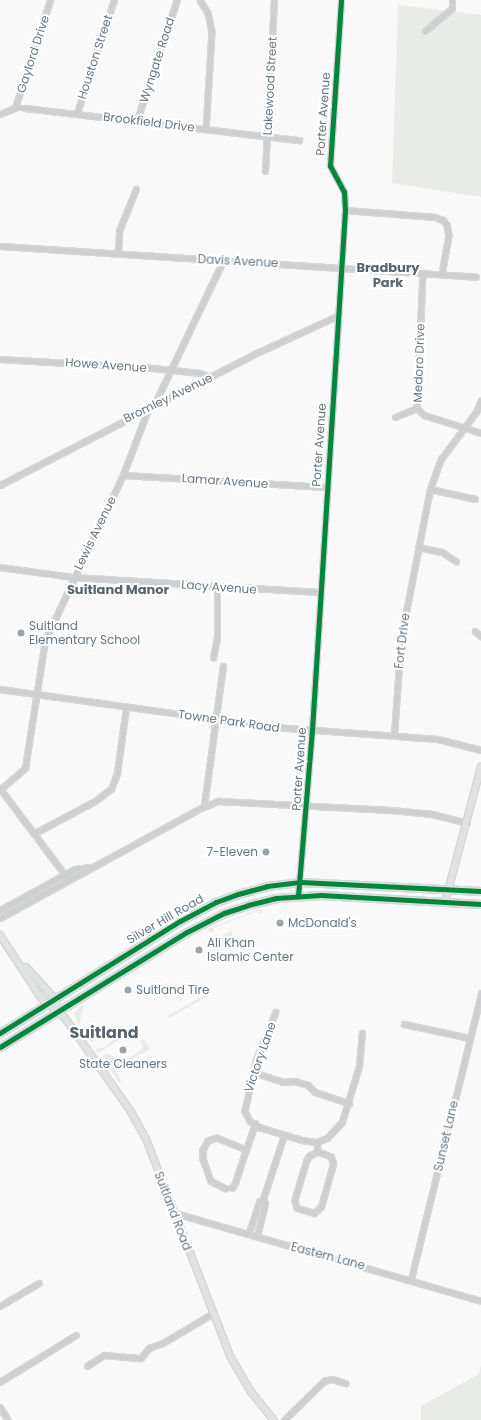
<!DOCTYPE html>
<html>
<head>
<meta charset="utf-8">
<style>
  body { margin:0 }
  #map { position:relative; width:481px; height:1420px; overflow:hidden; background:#f9f9f9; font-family:Poppins,sans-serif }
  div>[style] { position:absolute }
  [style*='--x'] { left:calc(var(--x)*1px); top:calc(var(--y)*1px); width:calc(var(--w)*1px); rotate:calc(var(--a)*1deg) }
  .green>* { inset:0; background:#e8ebe6 }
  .round { border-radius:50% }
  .roads { filter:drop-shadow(1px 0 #d5d6d7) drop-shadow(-1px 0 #d5d6d7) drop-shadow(0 1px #d5d6d7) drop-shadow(0 -1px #d5d6d7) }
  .street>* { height:4.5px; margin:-2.25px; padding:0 2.25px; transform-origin:2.25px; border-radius:2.25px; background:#cecfd0 }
  .secondary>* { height:6px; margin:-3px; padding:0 3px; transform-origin:3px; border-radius:3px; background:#e1e2e2 }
  .primary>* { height:7px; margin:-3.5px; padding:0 3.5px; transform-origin:3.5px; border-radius:3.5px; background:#e1e2e2 }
  .cycleway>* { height:5px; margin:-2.5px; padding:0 2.5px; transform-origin:2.5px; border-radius:2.5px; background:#00873e }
  .dots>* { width:11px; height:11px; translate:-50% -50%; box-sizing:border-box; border:2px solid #fff; border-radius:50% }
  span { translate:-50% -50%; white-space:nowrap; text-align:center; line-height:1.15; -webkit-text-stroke:4px #fff; paint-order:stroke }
  .street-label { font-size:12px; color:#657683 }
  .poi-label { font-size:12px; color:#657683 }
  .left { translate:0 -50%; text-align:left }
  .right { translate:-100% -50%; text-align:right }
  .neighbourhood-label { font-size:13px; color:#57646e; font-weight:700 }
  .district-label { font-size:16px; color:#57646e; font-weight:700 }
</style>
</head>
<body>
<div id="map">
  <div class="green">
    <div style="clip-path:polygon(398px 5px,481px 15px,481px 197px,392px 183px)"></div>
    <div style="clip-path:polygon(261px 908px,262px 915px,258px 911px,243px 916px,213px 928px,213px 933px,207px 929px)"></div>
    <div style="clip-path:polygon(232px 931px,232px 939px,228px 938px,224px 948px,217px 945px,223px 935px)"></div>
    <div style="clip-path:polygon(208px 993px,210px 995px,169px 1018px,168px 1016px)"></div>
    <div style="clip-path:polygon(83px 1004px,84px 1005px,79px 1026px,74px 1013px)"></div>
    <div style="clip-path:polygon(131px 1027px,134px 1030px,98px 1053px,96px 1049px,103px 1048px)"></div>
    <div style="clip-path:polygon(86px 1029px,94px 1037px,93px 1044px,83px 1031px)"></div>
    <div style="clip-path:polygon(144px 1039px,150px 1049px,114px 1069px,122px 1081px,119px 1083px,110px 1069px,139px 1052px,143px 1047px,140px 1041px)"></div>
    <div class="round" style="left:101.5px;top:1053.5px;width:11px;height:11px"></div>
    <div style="clip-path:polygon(481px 1365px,481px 1420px,421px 1420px,421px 1406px,479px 1374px)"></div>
  </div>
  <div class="roads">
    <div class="street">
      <div style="--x:200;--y:0;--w:15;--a:58"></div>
      <div style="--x:208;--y:13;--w:19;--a:78"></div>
      <div style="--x:212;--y:32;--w:97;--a:93.5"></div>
      <div style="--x:425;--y:31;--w:35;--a:-40"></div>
      <div style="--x:452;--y:8;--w:8;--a:-90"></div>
      <div style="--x:15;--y:108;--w:114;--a:-72"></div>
      <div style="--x:77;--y:113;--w:119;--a:-71.9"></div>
      <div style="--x:0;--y:114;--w:16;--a:-22"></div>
      <div style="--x:15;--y:108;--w:10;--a:0"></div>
      <div style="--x:25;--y:108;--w:276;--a:6.7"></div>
      <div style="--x:137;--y:120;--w:126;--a:-71.6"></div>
      <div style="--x:265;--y:171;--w:171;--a:-87"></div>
      <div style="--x:345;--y:210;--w:90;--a:4.4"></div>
      <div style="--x:435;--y:217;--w:9;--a:21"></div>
      <div style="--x:443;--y:220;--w:6;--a:51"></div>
      <div style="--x:447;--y:225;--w:10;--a:79"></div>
      <div style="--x:449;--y:235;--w:40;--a:100"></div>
      <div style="--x:0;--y:246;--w:477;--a:3.7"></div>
      <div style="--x:118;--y:253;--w:22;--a:-87"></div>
      <div style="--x:119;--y:231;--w:45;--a:-68"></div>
      <div style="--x:423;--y:273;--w:135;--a:92.5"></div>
      <div style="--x:417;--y:408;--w:10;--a:45"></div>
      <div style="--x:424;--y:415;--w:60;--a:17.5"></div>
      <div style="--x:0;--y:359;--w:153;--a:3.4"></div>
      <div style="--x:153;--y:368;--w:47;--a:6.1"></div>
      <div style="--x:200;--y:373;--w:12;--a:24"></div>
      <div style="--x:154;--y:405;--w:160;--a:-64.4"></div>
      <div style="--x:395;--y:417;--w:24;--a:-22"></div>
      <div style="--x:123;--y:475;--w:203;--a:3.4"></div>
      <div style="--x:0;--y:485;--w:293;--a:-27.2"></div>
      <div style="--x:261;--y:351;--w:84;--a:-24.7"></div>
      <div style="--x:430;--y:489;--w:46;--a:12.5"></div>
      <div style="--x:418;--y:547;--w:25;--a:12"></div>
      <div style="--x:442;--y:552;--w:17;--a:33"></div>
      <div style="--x:0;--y:567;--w:74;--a:7.8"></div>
      <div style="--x:73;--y:577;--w:246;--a:3.5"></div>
      <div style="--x:475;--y:631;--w:8;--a:40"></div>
      <div style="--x:213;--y:658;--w:20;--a:-79"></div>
      <div style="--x:217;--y:638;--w:51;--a:-90"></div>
      <div style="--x:0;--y:689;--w:277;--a:7.9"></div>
      <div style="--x:274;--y:727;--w:164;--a:4.2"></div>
      <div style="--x:438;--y:739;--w:44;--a:14.3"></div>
      <div style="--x:394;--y:735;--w:97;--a:-85.9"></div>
      <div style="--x:401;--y:638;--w:152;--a:-79"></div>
      <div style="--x:430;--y:489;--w:32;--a:-70"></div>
      <div style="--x:441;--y:459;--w:59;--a:-53.3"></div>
      <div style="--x:476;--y:412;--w:12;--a:-66"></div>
      <div style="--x:0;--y:788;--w:115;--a:53.1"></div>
      <div style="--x:1;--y:789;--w:32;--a:-41"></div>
      <div style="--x:25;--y:768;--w:130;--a:-81.1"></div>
      <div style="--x:45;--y:640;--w:183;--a:-64.7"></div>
      <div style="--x:123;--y:475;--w:73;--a:-69.1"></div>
      <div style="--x:204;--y:806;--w:141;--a:-82.3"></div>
      <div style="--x:35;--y:833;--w:68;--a:-28.1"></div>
      <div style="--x:95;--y:801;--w:20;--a:-37"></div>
      <div style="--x:111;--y:789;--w:17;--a:-69"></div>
      <div style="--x:117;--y:773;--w:67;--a:-82.2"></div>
      <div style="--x:298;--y:896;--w:167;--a:-85.2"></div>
      <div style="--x:312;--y:730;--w:521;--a:-86.37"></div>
      <div style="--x:345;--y:210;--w:18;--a:-93"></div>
      <div style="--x:344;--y:192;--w:30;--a:-118"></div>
      <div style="--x:330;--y:166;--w:166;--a:-86.2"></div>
      <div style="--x:0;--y:910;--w:85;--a:-28.7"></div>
      <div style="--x:75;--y:869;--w:16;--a:-7"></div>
      <div style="--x:0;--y:918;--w:227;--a:-28.7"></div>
      <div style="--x:199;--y:809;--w:21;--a:-23"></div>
      <div style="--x:218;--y:801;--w:173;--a:3"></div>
      <div style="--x:391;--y:810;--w:41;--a:5.6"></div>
      <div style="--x:432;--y:814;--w:36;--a:14"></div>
      <div style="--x:276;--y:1012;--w:53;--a:112.2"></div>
      <div style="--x:256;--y:1061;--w:51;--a:102.4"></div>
      <div style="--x:245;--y:1111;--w:11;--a:63"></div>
      <div style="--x:250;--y:1121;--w:11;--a:34"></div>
      <div style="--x:259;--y:1127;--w:45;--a:16.8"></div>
      <div style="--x:302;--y:1140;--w:15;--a:8"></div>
      <div style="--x:317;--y:1142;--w:11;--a:-22"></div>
      <div style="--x:327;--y:1138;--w:22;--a:-47"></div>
      <div style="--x:342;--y:1122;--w:59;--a:-73.1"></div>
      <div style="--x:359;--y:1066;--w:33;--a:-85"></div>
      <div style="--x:404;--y:1024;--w:67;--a:12"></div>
      <div style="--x:253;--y:1072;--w:32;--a:18"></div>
      <div style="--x:283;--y:1082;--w:12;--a:-5"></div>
      <div style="--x:295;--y:1081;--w:14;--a:17"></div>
      <div style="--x:308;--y:1085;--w:10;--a:45"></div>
      <div style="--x:315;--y:1092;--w:36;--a:18"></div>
      <div style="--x:317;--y:1142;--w:10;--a:84"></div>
      <div style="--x:318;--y:1152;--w:9;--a:153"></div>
      <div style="--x:310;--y:1156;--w:5;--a:127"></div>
      <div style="--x:307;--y:1160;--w:42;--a:106.7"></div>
      <div style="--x:295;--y:1200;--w:8;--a:76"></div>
      <div style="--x:297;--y:1208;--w:18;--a:16"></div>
      <div style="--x:314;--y:1213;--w:9;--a:-41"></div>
      <div style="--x:321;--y:1207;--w:45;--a:-74.4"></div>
      <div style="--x:333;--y:1164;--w:7;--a:-106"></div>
      <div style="--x:331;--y:1157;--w:14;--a:-159"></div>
      <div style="--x:246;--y:1150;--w:31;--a:-158"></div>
      <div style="--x:217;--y:1138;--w:9;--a:162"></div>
      <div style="--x:208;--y:1141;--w:10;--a:119"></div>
      <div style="--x:203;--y:1150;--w:9;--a:90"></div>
      <div style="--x:203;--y:1159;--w:23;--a:70"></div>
      <div style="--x:211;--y:1181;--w:16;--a:27"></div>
      <div style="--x:225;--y:1188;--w:7;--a:0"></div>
      <div style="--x:232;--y:1188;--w:6;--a:-59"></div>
      <div style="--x:235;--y:1183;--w:35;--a:-72"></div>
      <div style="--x:246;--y:1150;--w:28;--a:-71"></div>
      <div style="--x:175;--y:1213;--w:318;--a:16"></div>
      <div style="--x:249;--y:1233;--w:33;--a:-72"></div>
      <div style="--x:259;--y:1202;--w:5;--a:-37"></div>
      <div style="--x:263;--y:1199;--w:67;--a:-71.8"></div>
      <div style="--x:257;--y:1236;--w:33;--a:-76"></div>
      <div style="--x:265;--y:1204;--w:5;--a:-112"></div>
      <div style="--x:411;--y:1279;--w:294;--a:-76.2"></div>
      <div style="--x:0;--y:1306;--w:45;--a:-30.5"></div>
      <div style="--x:87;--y:1366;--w:20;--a:-33"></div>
      <div style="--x:104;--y:1355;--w:37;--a:5"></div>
      <div style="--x:141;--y:1358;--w:13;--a:-51"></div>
      <div style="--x:149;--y:1348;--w:15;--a:-20"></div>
      <div style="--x:163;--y:1343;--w:57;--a:-30.6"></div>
      <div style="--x:0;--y:1382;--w:89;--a:-31.7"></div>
      <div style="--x:0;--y:1407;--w:15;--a:58"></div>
      <div style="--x:284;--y:1420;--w:56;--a:-44.3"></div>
      <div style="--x:324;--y:1381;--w:8;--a:-14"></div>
      <div style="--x:332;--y:1379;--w:14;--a:17"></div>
    </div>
    <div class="secondary">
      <div style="--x:445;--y:902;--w:140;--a:-75.1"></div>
      <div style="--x:0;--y:935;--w:75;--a:56.9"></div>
      <div style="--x:41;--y:998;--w:31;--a:40"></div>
      <div style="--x:65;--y:1018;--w:115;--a:54.9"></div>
      <div style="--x:131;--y:1112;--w:31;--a:61"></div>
      <div style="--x:146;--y:1139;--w:233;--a:68.8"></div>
      <div style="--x:230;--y:1356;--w:42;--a:59.7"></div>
      <div style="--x:251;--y:1392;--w:36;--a:51"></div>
      <div style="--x:26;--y:967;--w:43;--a:47.8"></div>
      <div style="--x:55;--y:999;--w:11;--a:75"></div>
    </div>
    <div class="primary">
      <div style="--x:0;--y:1033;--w:212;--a:-31.9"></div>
      <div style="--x:180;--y:921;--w:41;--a:-27.8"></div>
      <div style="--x:216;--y:902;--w:23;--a:-20"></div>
      <div style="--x:238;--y:894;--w:30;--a:-15"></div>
      <div style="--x:267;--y:886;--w:34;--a:-7"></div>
      <div style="--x:301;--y:882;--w:180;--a:2.9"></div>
      <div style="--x:0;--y:1047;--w:220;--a:-31.6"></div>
      <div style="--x:187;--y:932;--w:42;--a:-27.2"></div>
      <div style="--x:224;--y:913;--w:25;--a:-18"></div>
      <div style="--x:248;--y:905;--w:29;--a:-14"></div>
      <div style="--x:276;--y:898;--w:45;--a:-3.8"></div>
      <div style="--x:321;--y:895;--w:160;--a:3.2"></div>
    </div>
  </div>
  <div class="cycleway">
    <div style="--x:298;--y:896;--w:167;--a:-85.2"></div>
    <div style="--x:312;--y:730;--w:521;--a:-86.37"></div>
    <div style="--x:345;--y:210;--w:18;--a:-93"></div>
    <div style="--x:344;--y:192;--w:30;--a:-118"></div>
    <div style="--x:330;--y:166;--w:166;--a:-86.2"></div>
    <div style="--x:0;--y:1033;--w:212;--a:-31.9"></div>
    <div style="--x:180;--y:921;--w:41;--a:-27.8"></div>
    <div style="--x:216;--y:902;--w:23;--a:-20"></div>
    <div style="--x:238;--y:894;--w:30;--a:-15"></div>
    <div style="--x:267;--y:886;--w:34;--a:-7"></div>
    <div style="--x:301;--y:882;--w:180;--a:2.9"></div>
    <div style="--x:0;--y:1047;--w:220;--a:-31.6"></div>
    <div style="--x:187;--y:932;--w:42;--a:-27.2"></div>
    <div style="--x:224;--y:913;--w:25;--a:-18"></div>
    <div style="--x:248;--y:905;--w:29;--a:-14"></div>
    <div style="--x:276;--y:898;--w:45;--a:-3.8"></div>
    <div style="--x:321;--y:895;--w:160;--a:3.2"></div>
  </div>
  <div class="dots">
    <div style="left:21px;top:633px;background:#99a4ac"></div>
    <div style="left:266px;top:852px;background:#99a4ac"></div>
    <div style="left:280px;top:923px;background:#99a4ac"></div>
    <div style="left:199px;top:950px;background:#99a4ac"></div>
    <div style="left:128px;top:990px;background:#99a4ac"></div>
    <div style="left:123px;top:1050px;background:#99a4ac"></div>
  </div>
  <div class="street-label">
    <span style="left:33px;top:54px;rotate:-72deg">Gaylord Drive</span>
    <span style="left:95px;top:57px;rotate:-72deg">Houston Street</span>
    <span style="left:157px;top:60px;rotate:-72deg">Wyngate Road</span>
    <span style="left:270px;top:86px;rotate:-87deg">Lakewood Street</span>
    <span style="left:323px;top:114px;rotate:-86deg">Porter Avenue</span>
    <span style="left:149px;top:122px;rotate:7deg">Brookfield Drive</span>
    <span style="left:238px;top:261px;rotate:3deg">Davis Avenue</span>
    <span style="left:419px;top:363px;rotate:-88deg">Medoro Drive</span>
    <span style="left:106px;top:365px;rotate:4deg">Howe Avenue</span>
    <span style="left:168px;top:398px;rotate:-26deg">Bromley Avenue</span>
    <span style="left:319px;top:445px;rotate:-86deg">Porter Avenue</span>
    <span style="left:225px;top:481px;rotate:4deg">Lamar Avenue</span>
    <span style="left:95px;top:533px;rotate:-64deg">Lewis Avenue</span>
    <span style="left:219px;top:587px;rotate:4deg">Lacy Avenue</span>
    <span style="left:402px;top:641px;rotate:-83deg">Fort Drive</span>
    <span style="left:229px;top:721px;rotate:8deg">Towne Park Road</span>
    <span style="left:299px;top:769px;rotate:-86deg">Porter Avenue</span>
    <span style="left:165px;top:919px;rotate:-30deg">Silver Hill Road</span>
    <span style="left:260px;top:1057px;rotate:-71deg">Victory Lane</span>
    <span style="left:446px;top:1136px;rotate:-77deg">Sunset Lane</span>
    <span style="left:173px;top:1211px;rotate:69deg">Suitland Road</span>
    <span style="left:328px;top:1256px;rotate:15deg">Eastern Lane</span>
  </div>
  <div class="poi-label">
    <span class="left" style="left:29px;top:633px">Suitland<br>Elementary School</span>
    <span class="right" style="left:258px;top:852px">7-Eleven</span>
    <span class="left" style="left:288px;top:923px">McDonald's</span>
    <span class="left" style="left:207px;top:950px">Ali Khan<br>Islamic Center</span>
    <span class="left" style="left:136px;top:990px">Suitland Tire</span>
    <span style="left:123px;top:1064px">State Cleaners</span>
  </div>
  <div class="neighbourhood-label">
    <span style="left:388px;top:276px">Bradbury<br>Park</span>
    <span style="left:118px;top:590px">Suitland Manor</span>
  </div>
  <div class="district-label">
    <span style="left:104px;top:1033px">Suitland</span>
  </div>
</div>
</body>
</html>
